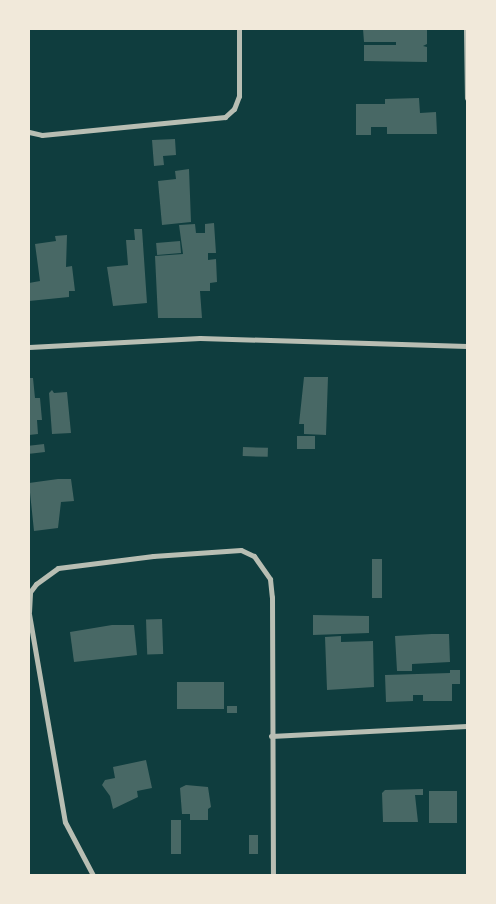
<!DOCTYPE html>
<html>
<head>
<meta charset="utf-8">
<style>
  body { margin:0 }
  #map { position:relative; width:496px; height:904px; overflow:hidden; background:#0f3d3e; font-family:"Roboto Serif",serif }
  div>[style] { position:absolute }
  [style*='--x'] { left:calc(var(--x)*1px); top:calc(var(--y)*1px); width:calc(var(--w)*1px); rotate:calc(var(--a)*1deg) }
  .building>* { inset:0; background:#486865; transform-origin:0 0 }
  .minor>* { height:5px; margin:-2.5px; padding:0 2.5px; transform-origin:2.5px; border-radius:2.5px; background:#b8beb3 }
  span { translate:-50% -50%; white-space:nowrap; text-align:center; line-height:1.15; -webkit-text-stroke:4px #f1e9da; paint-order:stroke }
  .frame { position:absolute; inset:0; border:30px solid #f1e9da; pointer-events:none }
</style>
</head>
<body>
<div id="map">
  <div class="building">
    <div style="clip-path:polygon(363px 29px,427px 29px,427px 44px,423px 46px,427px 47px,427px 62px,364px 61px,364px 45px,396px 45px,396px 42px,364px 42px)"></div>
    <div style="clip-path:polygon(419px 98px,420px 113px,436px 112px,437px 134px,387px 134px,387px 127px,371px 127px,371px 135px,356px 135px,356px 104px,385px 104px,385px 99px)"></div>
    <div style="clip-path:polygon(175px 139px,176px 155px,163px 156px,164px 165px,154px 166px,152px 140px)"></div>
    <div style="clip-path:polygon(189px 169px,191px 222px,162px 225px,158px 181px,176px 179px,175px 171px)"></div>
    <div style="clip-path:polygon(214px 223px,216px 253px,208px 253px,208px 260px,216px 259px,217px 282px,210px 283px,210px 291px,200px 291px,202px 318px,158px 318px,155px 256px,183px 254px,179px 225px,195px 224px,196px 233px,205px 233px,205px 224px)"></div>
    <div style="clip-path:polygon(134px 229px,142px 229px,147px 303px,113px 306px,107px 267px,128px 265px,126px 240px,135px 240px)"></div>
    <div style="clip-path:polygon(67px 235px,66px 267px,72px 266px,75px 291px,69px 291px,69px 297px,29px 301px,29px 283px,40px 281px,35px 244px,56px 241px,55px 236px)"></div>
    <div style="left:180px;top:241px;width:12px;height:24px;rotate:85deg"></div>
    <div style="clip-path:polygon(304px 377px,328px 377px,326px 435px,304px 434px,304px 424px,299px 424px)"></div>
    <div style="clip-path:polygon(29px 378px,33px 378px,35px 398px,40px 398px,42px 420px,37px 420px,38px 434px,29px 435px)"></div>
    <div style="clip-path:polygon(52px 390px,54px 393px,67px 392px,71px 433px,52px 434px,49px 393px)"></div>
    <div style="left:297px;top:436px;width:18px;height:13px"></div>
    <div style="left:44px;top:444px;width:8px;height:15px;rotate:83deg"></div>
    <div style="left:243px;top:447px;width:25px;height:9px;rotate:2deg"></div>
    <div style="clip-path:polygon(58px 479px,71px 479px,74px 501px,61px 502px,58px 528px,34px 531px,29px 483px)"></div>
    <div style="left:372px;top:559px;width:10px;height:39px"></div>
    <div style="clip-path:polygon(313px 615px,369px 616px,369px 633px,313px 635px)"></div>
    <div style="left:162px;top:619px;width:35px;height:16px;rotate:88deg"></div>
    <div style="clip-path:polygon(112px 625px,134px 625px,137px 655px,74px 662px,70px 632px)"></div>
    <div style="clip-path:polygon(432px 634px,449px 634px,450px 662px,412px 664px,412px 671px,397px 671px,395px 636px)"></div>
    <div style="clip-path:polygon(341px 636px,341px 642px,373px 641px,374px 687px,327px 690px,325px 637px)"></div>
    <div style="clip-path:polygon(450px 670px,460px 670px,460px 684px,452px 684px,452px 701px,423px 701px,423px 695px,413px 695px,413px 701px,386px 702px,385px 675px,450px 673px)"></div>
    <div style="left:224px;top:682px;width:27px;height:47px;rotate:90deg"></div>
    <div style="left:227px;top:706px;width:10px;height:7px"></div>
    <div style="clip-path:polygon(146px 760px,152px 788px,137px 791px,138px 797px,113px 809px,110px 796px,102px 785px,105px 780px,115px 778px,113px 767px)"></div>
    <div style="clip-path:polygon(186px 785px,208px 787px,211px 807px,208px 809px,208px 820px,190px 820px,190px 814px,182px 814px,180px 788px)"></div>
    <div style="clip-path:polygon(423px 789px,423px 795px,415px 795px,418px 822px,383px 822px,382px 793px,385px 790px)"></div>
    <div style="left:457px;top:791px;width:32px;height:28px;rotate:90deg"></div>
    <div style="left:171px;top:820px;width:10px;height:34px"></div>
    <div style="left:249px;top:835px;width:9px;height:19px"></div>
  </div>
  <div class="minor">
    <div style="--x:466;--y:29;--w:69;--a:89.2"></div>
    <div style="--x:29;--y:132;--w:13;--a:13"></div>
    <div style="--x:42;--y:135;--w:184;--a:-5.6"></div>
    <div style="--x:225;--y:117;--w:12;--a:-42"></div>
    <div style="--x:234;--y:109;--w:14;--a:-69"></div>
    <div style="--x:239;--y:96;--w:67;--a:-90"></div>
    <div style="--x:29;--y:347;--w:171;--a:-3"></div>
    <div style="--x:200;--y:338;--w:267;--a:1.7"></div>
    <div style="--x:29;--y:612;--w:20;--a:-87"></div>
    <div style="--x:30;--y:592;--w:10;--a:-53"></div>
    <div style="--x:36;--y:584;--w:27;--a:-36"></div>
    <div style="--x:58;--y:568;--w:96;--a:-7.2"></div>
    <div style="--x:153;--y:556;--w:88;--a:-3.9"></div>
    <div style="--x:241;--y:550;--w:14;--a:25"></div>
    <div style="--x:254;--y:556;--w:28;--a:55"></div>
    <div style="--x:270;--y:579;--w:18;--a:84"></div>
    <div style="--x:272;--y:597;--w:278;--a:89.8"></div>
    <div style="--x:29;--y:614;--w:211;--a:80.2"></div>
    <div style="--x:65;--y:822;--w:60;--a:62.2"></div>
    <div style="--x:271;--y:736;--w:196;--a:-2.9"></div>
  </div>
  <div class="frame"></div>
</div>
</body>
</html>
